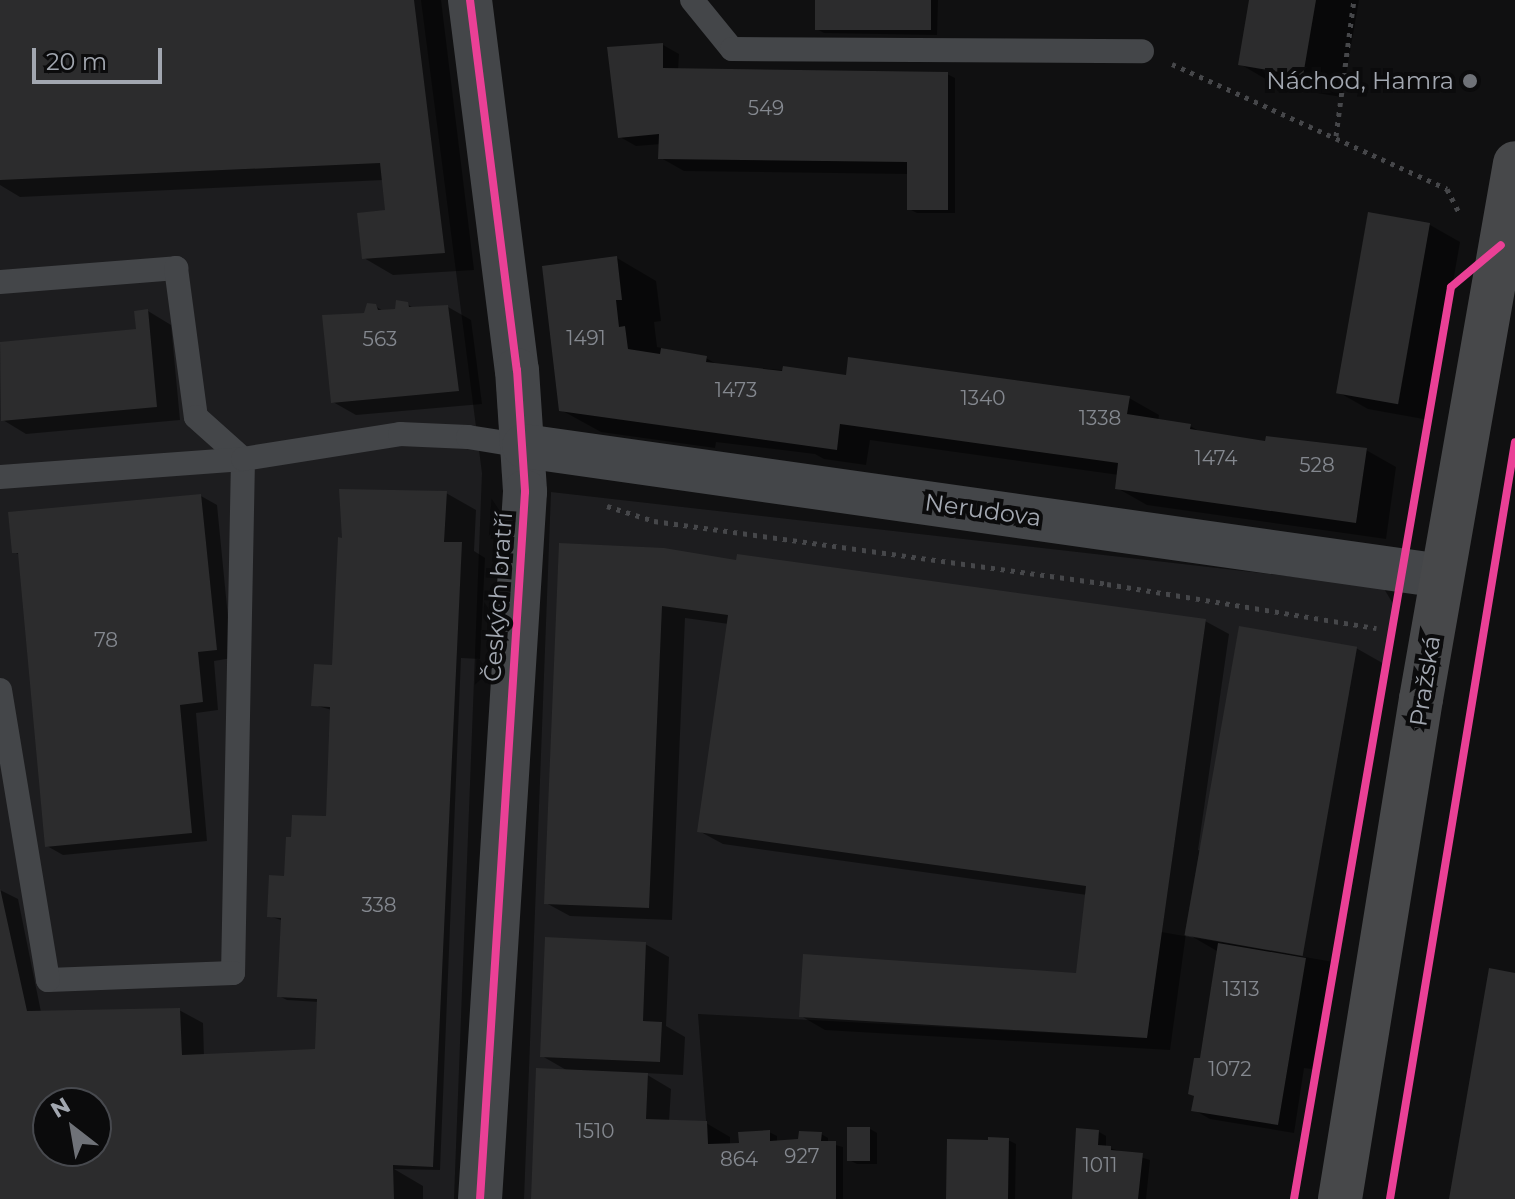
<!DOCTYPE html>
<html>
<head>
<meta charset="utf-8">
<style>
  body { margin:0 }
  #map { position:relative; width:1515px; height:1199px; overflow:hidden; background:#101011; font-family:Montserrat,sans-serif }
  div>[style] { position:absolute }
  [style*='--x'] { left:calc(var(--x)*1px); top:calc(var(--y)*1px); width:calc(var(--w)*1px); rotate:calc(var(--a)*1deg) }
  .built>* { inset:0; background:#1d1d1f }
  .shadow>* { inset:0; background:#0007 }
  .building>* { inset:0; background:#2c2c2d; transform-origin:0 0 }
  .path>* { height:5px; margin-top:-2.5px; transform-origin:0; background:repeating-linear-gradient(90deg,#46474a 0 4px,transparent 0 10px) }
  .service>* { height:24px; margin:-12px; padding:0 12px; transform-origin:12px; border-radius:12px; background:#444649 }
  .minor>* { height:44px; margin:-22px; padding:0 22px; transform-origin:22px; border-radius:22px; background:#444649 }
  .primary>* { height:44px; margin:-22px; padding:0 22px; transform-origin:22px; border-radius:22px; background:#47484a }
  .cycleway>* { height:8px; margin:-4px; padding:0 4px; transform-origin:4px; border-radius:4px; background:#ea4096 }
  .dots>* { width:22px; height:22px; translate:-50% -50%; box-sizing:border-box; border:4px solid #0b0b0c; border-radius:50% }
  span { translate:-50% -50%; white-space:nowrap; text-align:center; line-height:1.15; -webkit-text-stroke:8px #0b0b0c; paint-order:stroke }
  .number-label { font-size:20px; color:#84888f }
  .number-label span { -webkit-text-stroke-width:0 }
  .poi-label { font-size:24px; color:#a2a7b0 }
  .right { translate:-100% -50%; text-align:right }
  .street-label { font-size:24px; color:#a2a7b0 }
  .north { position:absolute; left:32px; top:1087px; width:80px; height:80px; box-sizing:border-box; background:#0b0b0c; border:2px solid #47494e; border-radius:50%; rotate:329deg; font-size:22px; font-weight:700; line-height:32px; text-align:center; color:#a2a7b0 }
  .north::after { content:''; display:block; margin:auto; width:28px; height:36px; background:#6f7278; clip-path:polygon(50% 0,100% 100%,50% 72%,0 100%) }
  .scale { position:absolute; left:32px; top:48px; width:130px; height:36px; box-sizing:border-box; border:4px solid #a2a7b0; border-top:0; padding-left:10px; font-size:24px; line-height:28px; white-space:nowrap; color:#a2a7b0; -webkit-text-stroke:6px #0b0b0c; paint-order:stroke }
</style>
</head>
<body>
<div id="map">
  <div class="built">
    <div style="clip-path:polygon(evenodd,0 0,421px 0,482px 473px,454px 1199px,0 1199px,0 0,48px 1103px,96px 1103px,96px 1151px,48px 1151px,48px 1103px)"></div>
    <div style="clip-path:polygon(551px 492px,1383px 587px,1398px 612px,1339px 963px,1161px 932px,1147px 1038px,698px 1014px,712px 1199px,524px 1199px)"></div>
  </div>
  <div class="shadow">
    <div style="clip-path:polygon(0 0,441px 0,474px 270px,393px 275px,364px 258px,387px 212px,384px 180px,20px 197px,0 185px)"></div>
    <div style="clip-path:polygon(817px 0,938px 0,937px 35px,824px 33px,817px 29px)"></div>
    <div style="clip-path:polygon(1252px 0,1359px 0,1342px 97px,1279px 87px,1240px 64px)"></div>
    <div style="clip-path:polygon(663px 45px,679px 54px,678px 70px,947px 74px,955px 78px,955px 213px,917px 213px,909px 209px,909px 174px,684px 171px,661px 158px,661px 144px,636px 146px,620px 137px)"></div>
    <div style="clip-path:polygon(1369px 214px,1430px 225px,1460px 242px,1429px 420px,1368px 409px,1338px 392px)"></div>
    <div style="clip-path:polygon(617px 258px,656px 281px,661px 321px,654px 322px,657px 347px,706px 358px,718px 365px,1129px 398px,1159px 415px,1158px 421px,1190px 426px,1204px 434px,1267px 444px,1366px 450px,1396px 467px,1386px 539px,1147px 505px,1117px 488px,1119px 475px,870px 440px,866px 465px,824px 459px,815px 454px,716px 442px,715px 448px,601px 432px,561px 410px)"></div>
    <div style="clip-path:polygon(407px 304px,415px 309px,448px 307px,471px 320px,482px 404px,356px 415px,333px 402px,366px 315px,375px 306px,385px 312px,397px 310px)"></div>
    <div style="clip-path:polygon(148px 311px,171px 325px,180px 420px,26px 434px,3px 420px,0 344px,138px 331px)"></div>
    <div style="clip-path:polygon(evenodd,446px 493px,476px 510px,474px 551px,485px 558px,480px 659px,461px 658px,440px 1170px,394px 1169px,423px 1186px,423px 1199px,0 1199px,0 890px,18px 899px,41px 1012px,179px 1010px,203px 1023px,204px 1057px,317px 1051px,319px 1002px,287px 1000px,279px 996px,284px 921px,269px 916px,328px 819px,332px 710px,314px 705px,446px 493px,48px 1103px,96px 1103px,96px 1151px,48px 1151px,48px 1103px)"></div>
    <div style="clip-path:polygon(201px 496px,217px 505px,232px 658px,214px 661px,218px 710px,196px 713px,207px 841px,63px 855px,47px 846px,20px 555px,14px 552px)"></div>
    <div style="clip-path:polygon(560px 545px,738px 562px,1205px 621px,1229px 634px,1198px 850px,1202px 851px,1356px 648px,1386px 665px,1333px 972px,1329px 971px,1312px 1069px,1304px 1068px,1294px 1133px,1210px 1119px,1194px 1110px,1217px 951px,1186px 933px,1170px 1050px,825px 1030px,801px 1016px,1078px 975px,1087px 895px,723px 844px,699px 831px,729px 624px,685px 618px,672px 920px,570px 916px,546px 903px)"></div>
    <div style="clip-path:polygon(645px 944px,669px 957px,666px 1026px,685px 1037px,683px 1075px,644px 1073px,671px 1089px,669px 1122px,706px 1123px,730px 1137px,730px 1145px,741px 1145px,769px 1132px,777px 1136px,777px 1142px,800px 1141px,821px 1134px,828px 1138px,828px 1143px,843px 1147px,843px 1199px,533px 1199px,568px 1071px,542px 1056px)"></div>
    <div style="clip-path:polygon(870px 1129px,877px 1133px,877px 1164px,857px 1164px,849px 1160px)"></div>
    <div style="clip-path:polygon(1099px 1132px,1106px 1136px,1106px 1147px,1150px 1160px,1146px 1199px,1074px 1199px)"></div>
    <div style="clip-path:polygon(1008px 1140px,1016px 1144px,1015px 1199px,948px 1199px)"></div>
  </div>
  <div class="building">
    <div style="clip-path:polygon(0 0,414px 0,445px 253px,362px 259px,357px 213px,385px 210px,380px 163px,0 180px)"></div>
    <div style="left:815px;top:0;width:116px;height:30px"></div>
    <div style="clip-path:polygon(1249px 0,1316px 0,1303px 76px,1238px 65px)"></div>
    <div style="clip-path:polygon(663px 43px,663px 68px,948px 72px,948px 210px,907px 210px,907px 162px,658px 159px,659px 134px,618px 138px,607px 47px)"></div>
    <div style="left:1368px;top:212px;width:63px;height:184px;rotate:10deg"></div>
    <div style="clip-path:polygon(617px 256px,622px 300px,616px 300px,619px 327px,625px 326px,628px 349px,660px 354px,661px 348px,707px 356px,706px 362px,782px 371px,783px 366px,846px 375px,848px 357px,1130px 396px,1127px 414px,1191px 424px,1190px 429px,1265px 441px,1266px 436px,1367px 448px,1356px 523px,1115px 489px,1118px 463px,840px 424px,837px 450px,559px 411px,542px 266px)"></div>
    <div style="clip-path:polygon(396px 300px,408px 302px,409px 307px,448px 305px,459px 391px,331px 403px,322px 315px,364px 313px,367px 303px,376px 304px,378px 310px,395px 309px)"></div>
    <div style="clip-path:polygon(148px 309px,157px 407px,1px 421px,0 342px,136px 329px,134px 311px)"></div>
    <div style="clip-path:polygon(evenodd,339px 489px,447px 491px,444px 542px,462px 542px,433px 1167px,393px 1165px,394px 1199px,0 1199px,0 888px,27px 1011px,180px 1008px,182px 1055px,315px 1049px,317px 999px,277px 997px,281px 918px,267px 917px,269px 875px,284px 876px,286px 837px,291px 837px,292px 815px,326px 816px,330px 707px,311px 706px,314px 664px,332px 665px,338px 537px,342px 538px,339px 489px,48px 1103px,96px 1103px,96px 1151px,48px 1151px,48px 1103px)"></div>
    <div style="clip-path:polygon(201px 494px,217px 650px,198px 652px,203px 702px,180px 705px,192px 833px,45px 847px,18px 553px,12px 553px,8px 512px)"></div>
    <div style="clip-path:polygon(559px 543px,664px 548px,736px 560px,737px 554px,1206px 619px,1147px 1038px,799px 1017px,803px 954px,1076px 973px,1086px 886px,697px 832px,728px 615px,662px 606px,649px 908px,544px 904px)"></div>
    <div style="left:1239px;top:626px;width:120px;height:314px;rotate:10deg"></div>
    <div style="clip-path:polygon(545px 937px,646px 942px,643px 1021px,662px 1022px,660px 1062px,540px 1057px)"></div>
    <div style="clip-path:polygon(1218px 943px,1306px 958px,1278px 1125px,1191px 1111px,1194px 1096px,1188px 1094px,1194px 1058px,1200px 1058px)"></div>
    <div style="clip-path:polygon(1489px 968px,1515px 973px,1515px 1199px,1449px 1199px)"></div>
    <div style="clip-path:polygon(536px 1068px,648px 1073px,646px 1119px,707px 1121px,708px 1144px,739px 1143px,738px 1132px,770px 1130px,770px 1141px,798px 1139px,799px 1131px,822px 1132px,821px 1141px,836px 1141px,836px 1199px,531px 1199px)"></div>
    <div style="left:847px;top:1127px;width:23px;height:34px"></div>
    <div style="clip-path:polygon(1076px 1128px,1099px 1130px,1098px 1145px,1111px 1146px,1111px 1150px,1143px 1153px,1138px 1199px,1072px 1199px)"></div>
    <div style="clip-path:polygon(988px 1137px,1009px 1138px,1008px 1199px,946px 1199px,947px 1139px,988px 1140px)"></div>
  </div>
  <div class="path">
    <div style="--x:1172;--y:64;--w:302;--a:24.4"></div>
    <div style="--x:1447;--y:189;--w:28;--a:63"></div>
    <div style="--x:1336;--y:136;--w:137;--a:-82.5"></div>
    <div style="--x:607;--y:506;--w:49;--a:17.7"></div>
    <div style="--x:654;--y:521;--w:457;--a:7.9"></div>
    <div style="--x:1107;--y:584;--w:273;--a:9.3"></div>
  </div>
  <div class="service">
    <div style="--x:692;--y:0;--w:63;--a:50.8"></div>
    <div style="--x:732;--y:49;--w:410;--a:0.3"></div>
    <div style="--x:0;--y:282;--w:177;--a:-4.5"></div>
    <div style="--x:176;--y:268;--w:150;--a:82.4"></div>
    <div style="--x:196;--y:417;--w:63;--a:41.8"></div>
    <div style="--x:243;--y:459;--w:514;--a:91.11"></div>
    <div style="--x:233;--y:973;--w:185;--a:177.8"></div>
    <div style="--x:48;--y:980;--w:294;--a:-99.4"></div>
    <div style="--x:0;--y:477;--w:244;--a:-4.2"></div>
    <div style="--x:243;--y:459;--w:159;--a:-9"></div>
    <div style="--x:400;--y:434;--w:68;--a:2.5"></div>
    <div style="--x:468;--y:437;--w:57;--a:9.1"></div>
  </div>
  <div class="minor">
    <div style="--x:470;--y:0;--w:373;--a:82.8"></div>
    <div style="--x:517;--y:370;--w:122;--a:86.2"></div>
    <div style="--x:525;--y:492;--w:708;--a:93.64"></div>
    <div style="--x:524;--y:446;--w:927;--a:8.06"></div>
  </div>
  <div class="primary">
    <div style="--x:1340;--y:1199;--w:507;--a:-80.8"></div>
    <div style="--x:1421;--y:699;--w:544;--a:-80.05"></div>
  </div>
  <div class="cycleway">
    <div style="--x:470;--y:0;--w:373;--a:82.8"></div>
    <div style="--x:517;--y:370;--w:122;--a:86.2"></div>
    <div style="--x:525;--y:492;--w:708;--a:93.64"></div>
    <div style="--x:1294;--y:1199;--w:925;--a:-80.23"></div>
    <div style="--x:1451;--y:287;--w:65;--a:-40"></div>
    <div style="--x:1390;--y:1199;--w:767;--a:-80.62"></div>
  </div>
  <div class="dots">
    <div style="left:1470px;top:81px;background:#6f7278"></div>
  </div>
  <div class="number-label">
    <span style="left:766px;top:108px">549</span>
    <span style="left:586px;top:338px">1491</span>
    <span style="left:380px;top:339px">563</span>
    <span style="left:736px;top:390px">1473</span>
    <span style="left:983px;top:398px">1340</span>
    <span style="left:1100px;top:418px">1338</span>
    <span style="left:1216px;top:458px">1474</span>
    <span style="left:1317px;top:465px">528</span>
    <span style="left:106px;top:640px">78</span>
    <span style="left:379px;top:905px">338</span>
    <span style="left:1241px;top:989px">1313</span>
    <span style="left:1230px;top:1069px">1072</span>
    <span style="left:595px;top:1131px">1510</span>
    <span style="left:802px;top:1156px">927</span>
    <span style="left:739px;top:1159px">864</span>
    <span style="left:1100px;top:1165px">1011</span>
  </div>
  <div class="poi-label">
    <span class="right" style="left:1454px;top:81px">Náchod, Hamra</span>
  </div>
  <div class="street-label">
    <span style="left:983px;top:510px;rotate:8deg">Nerudova</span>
    <span style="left:498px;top:597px;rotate:-86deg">Českých bratří</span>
    <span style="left:1425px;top:681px;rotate:-81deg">Pražská</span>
  </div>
  <div class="north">N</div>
  <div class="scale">20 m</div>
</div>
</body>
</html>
